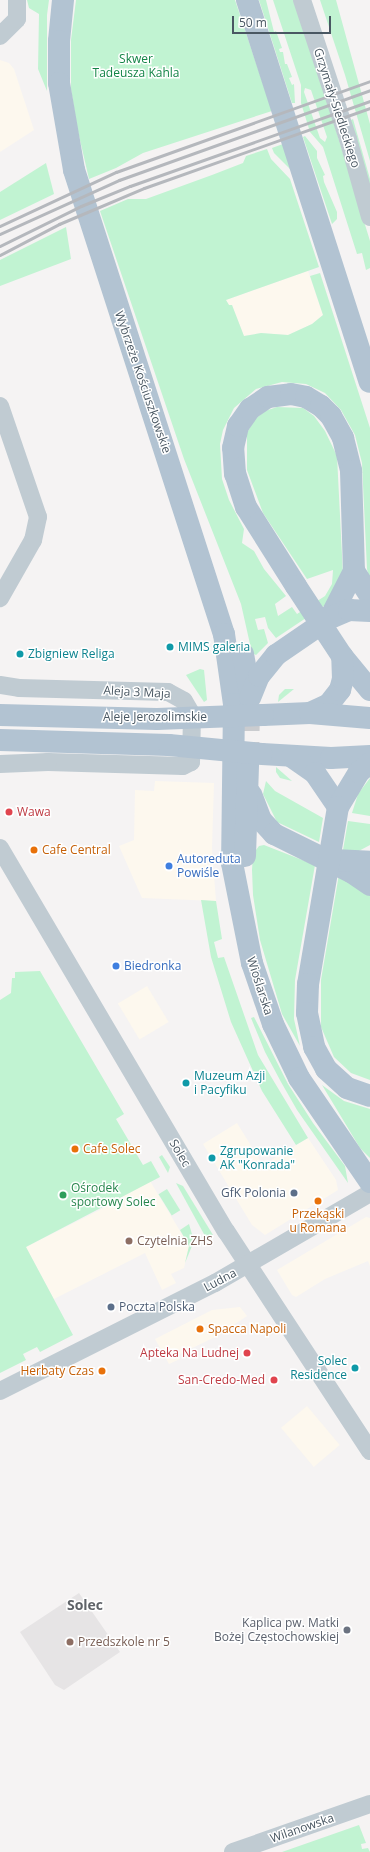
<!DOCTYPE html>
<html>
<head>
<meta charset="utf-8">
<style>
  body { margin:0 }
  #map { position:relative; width:370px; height:1852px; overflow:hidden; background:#f5f3f3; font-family:"Open Sans",sans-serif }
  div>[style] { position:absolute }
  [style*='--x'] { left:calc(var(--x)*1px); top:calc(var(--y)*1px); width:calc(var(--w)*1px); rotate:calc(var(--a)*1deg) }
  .commercial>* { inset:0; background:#fdf8ee; transform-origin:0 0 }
  .education>* { inset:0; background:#e6e4e5 }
  .green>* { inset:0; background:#c1f3d2; transform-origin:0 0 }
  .major-tunnel>* { height:22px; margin-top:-11px; transform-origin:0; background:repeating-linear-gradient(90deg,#cacccf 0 22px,transparent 0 33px) }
  .minor>* { height:18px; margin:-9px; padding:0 9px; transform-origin:9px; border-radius:9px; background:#c0cbd2 }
  .major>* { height:22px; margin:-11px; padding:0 11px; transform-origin:11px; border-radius:11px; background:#b2c3d2 }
  .rail>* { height:3px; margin:-1.5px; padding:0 1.5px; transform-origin:1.5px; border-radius:1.5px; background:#b5b8bd }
  .major-bridge>* { height:22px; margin:-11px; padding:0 11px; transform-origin:11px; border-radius:11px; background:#b2c3d2 }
  .dots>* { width:11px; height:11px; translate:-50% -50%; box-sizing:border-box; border:2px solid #fff; border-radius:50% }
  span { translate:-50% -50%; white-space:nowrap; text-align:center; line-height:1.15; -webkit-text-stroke:3px #fff; paint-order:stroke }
  .park-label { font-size:12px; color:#138446 }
  .street-label { font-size:12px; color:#495762 }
  .culture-label { font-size:12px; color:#0d838f }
  .left { translate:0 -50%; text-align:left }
  .right { translate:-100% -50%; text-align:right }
  .health-label { font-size:12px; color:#be3a42 }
  .food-label { font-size:12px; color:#c56008 }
  .shop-label { font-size:12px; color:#366cbe }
  .leisure-label { font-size:12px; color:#27864d }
  .service-label { font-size:12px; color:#4e5e75 }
  .education-label { font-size:12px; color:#785e54 }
  .worship-label { font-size:12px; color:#5b616d }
  .quarter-label { font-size:14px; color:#5f6368; font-weight:700 }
  .scale { position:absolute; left:232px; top:16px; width:99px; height:18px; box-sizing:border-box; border:2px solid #495762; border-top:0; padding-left:5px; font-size:12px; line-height:14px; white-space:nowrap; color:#495762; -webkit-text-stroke:3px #fff; paint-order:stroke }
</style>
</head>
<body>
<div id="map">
  <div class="commercial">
    <div style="clip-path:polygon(0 60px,9px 63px,14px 69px,34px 130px,0 152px)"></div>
    <div style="clip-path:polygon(308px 271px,323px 315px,312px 324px,288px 335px,261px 333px,244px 336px,232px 305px,229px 305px,226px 300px)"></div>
    <div style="clip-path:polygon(155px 781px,214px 783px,212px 848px,216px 901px,142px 898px,119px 846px,134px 840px,135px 790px,154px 791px)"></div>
    <div style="left:147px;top:986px;width:42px;height:34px;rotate:59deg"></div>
    <div style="clip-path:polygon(237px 1123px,263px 1165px,308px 1138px,336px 1180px,338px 1190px,265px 1235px,252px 1225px,203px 1144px)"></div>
    <div style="clip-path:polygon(150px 1181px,189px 1246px,184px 1268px,171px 1274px,176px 1283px,162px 1290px,145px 1253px,54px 1299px,26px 1247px,100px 1210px)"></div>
    <div style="clip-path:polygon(366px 1217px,370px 1218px,370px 1266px,368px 1261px,325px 1279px,296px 1297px,292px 1295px,277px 1270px)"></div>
    <div style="clip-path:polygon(240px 1307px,247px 1316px,217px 1336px,178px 1355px,180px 1359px,169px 1364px,155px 1339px,212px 1310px)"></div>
    <div style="left:307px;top:1406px;width:51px;height:34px;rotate:50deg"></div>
  </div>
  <div class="education">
    <div style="clip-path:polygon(79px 1593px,120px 1652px,64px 1690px,55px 1685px,20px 1632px)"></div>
  </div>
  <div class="green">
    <div style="clip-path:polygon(27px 0,49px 0,47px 15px,47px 91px,38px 69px,39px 14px,29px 8px)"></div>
    <div style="clip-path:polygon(76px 0,235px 0,272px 111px,143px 153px,116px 168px,89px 179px,77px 127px,71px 89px,71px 40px)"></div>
    <div style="clip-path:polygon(259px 0,266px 0,274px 32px,276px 31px,282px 48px,279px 49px,280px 52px,283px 52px,285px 64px,287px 64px,292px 77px,289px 78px,292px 85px,294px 84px,295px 103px,292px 103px)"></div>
    <div style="clip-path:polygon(evenodd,273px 0,296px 0,370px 241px,370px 268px,366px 270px,362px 253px,357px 254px,323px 147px,310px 132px,301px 103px,301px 85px,273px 0,305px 88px,311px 90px,327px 137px,325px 142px,320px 138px,304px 92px,305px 88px)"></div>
    <div style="clip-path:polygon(320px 0,336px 0,370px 124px,370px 161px,345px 75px)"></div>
    <div style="clip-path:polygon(353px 119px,370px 179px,370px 195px,349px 121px)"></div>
    <div style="clip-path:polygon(305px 136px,317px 151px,317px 158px,325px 175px,323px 176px,324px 182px,337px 212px,337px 219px,332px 224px,303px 137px)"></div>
    <div style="clip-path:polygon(283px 144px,293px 172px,274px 153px,272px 148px)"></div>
    <div style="clip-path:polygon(267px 149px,271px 159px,290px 179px,319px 267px,226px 300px,229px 305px,232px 305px,244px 336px,261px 333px,288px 335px,312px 324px,323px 315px,310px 276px,320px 273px,370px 428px,370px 582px,367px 569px,362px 463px,355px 435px,341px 410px,325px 393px,306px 384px,282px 382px,256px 389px,234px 408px,223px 430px,220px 444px,222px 479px,229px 500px,244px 529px,242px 543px,254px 551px,264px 569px,286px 596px,275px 604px,278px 616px,292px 607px,297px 614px,325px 596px,332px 584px,333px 570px,307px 579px,263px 513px,247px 470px,247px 433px,254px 420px,265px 411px,277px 407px,303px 408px,314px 416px,325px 431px,337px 456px,343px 575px,330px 602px,276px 638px,268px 628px,265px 617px,255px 619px,258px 630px,264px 629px,268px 643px,256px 655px,252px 653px,241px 604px,184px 459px,100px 211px,128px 199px,146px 199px,212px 175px,243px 163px,246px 156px)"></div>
    <div style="clip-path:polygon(46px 163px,54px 194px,0 220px,0 192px)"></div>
    <div style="clip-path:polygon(66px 227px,71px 259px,0 286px,0 260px)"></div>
    <div style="clip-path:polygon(200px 669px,204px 670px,207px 700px,204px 702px,186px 675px)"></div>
    <div style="clip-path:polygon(285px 689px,294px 689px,278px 702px,279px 695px)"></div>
    <div style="clip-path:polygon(276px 767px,292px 781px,280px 778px,276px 772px)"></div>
    <div style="clip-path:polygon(370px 778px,370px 816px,352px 813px,358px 794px)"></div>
    <div style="clip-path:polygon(266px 781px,275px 791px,323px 818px,319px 842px,277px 822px,263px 794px)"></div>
    <div style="clip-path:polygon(348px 821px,370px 824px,370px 845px,355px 853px,343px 850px)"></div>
    <div style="clip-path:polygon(264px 845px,315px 865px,295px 980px,294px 1019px,300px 1046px,282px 1014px,260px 940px,253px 895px,252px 870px,253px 854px,259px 846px)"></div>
    <div style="clip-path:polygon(339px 874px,370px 893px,370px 1080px,351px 1073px,334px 1057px,321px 1027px,321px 980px)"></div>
    <div style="clip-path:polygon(201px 900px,216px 901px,222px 939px,214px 942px,218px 958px,224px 957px,258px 1055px,308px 1138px,296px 1145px,262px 1091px,231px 1022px,211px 957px)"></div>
    <div style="clip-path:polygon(40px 971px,124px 1114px,116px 1119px,143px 1165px,151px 1161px,160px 1177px,26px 1247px,73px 1335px,40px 1352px,37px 1347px,23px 1354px,26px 1360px,0 1373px,0 1000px,11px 993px,12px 978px,15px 978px,15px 972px)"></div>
    <div style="clip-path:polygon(254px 1017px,288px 1084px,313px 1123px,345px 1166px,348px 1183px,297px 1110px,281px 1082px,265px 1052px,251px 1018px)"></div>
    <div style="clip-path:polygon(322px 1085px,344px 1101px,370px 1109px,370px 1158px,360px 1148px)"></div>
    <div style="clip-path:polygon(162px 1155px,170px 1167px,168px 1173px,159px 1157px)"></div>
    <div style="clip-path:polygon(176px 1183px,183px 1186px,213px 1235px,205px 1236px)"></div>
    <div style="left:167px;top:1189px;width:25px;height:10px;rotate:58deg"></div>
    <div style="clip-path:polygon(189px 1224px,194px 1241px,185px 1263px,189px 1246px,180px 1230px)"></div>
    <div style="clip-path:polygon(359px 1825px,366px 1843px,361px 1844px,362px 1849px,368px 1848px,370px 1852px,282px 1852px)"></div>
  </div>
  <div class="major-tunnel">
    <div style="--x:248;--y:764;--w:60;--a:-89"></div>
  </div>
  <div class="minor">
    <div style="--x:302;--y:0;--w:146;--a:71.7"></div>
    <div style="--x:348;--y:139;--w:81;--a:74.2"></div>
    <div style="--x:0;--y:36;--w:24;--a:-45"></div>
    <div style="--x:17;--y:19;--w:19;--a:-90"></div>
    <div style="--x:0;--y:406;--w:117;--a:71.1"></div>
    <div style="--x:38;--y:517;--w:24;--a:102"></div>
    <div style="--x:33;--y:540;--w:67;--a:119.6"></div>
    <div style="--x:0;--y:685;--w:19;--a:9"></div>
    <div style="--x:19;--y:688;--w:149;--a:1.5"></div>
    <div style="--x:168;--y:692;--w:18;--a:29"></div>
    <div style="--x:184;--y:701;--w:16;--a:60"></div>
    <div style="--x:192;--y:715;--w:47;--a:91.2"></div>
    <div style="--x:191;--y:762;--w:9;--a:153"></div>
    <div style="--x:183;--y:766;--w:135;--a:-178.3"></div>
    <div style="--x:48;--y:762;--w:48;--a:177.6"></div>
    <div style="--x:0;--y:848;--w:445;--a:59.5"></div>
    <div style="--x:226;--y:1231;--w:263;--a:56.8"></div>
    <div style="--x:0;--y:1391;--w:241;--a:-26.7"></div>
    <div style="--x:215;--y:1283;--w:179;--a:-30.1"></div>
    <div style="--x:233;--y:1852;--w:145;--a:-19.3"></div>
  </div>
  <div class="major">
    <div style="--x:63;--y:0;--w:41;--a:95.6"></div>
    <div style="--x:59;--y:41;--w:42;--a:90"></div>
    <div style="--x:59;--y:83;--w:88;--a:80.2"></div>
    <div style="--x:74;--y:170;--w:488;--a:72.1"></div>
    <div style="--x:224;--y:634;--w:71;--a:81.9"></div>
    <div style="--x:234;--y:704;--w:159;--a:90.7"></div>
    <div style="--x:232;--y:863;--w:102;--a:78.7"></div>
    <div style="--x:252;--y:963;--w:65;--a:71"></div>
    <div style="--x:273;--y:1024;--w:60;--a:64.3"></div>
    <div style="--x:299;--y:1078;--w:126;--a:55.7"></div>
    <div style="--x:247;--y:0;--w:401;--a:72.2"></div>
    <div style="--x:296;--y:586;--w:93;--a:-122.3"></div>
    <div style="--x:246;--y:507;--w:35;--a:-108"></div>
    <div style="--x:235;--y:474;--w:26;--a:-94"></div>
    <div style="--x:233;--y:448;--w:23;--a:-77"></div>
    <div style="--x:238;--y:426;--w:21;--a:-55"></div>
    <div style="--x:250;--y:409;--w:22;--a:-34"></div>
    <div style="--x:268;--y:397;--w:23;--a:-7"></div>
    <div style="--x:291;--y:394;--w:15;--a:11"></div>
    <div style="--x:306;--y:397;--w:17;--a:31"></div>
    <div style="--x:321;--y:406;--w:14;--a:45"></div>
    <div style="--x:331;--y:416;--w:25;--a:61"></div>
    <div style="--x:343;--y:438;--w:34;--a:76"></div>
    <div style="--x:351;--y:471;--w:100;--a:88.3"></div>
    <div style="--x:354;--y:571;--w:30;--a:57"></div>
    <div style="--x:330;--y:618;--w:53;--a:-62.9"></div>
    <div style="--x:243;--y:654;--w:39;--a:80"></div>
    <div style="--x:342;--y:656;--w:44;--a:50.5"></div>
    <div style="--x:250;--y:698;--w:24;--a:-68"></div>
    <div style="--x:259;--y:676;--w:27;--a:-51"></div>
    <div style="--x:276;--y:655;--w:65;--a:-34.4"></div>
    <div style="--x:330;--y:618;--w:21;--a:-23"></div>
    <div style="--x:349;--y:610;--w:21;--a:3"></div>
    <div style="--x:310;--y:713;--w:21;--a:-25"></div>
    <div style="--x:329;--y:704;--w:18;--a:-52"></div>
    <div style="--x:340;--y:690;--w:11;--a:-75"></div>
    <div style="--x:343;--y:679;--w:23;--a:-92"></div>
    <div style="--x:263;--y:715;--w:47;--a:-2.4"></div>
    <div style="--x:310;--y:713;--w:60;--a:4.8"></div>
    <div style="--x:262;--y:754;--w:69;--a:3.3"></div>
    <div style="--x:331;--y:758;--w:39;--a:-3"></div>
    <div style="--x:292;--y:757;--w:28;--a:35"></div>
    <div style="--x:315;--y:773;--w:41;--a:55.9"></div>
    <div style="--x:338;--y:807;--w:41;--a:-59"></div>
    <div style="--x:359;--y:772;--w:14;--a:-39"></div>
    <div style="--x:251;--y:794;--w:28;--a:69"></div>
    <div style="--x:261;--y:820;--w:19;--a:47"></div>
    <div style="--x:274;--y:834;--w:86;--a:26.3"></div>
    <div style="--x:351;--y:872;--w:23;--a:34"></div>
    <div style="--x:245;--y:856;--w:92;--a:-88.1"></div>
    <div style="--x:334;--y:860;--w:36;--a:3"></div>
  </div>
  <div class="rail">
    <div style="--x:0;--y:226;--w:128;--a:-25"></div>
    <div style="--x:116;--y:172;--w:270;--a:-19.7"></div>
    <div style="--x:0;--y:234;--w:131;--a:-24.4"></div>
    <div style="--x:119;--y:180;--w:267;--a:-19.7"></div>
    <div style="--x:0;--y:246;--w:90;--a:-26.3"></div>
    <div style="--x:81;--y:206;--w:53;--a:-22.2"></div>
    <div style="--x:130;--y:186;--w:255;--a:-19.5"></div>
    <div style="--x:0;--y:255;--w:67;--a:-27.7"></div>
    <div style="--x:59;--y:224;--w:92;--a:-23"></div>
    <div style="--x:144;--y:188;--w:240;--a:-19.5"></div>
  </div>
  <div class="major-bridge">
    <div style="--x:296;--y:586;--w:84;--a:56.7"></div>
    <div style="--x:0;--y:715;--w:157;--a:1.5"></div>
    <div style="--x:157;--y:719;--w:106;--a:-2.2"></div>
    <div style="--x:0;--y:740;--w:169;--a:1.7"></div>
    <div style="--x:169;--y:745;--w:93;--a:5.5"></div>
    <div style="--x:338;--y:807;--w:180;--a:99.6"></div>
    <div style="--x:308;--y:984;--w:29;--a:92"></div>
    <div style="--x:307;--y:1013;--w:35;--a:78"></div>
    <div style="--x:314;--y:1047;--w:25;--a:61"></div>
    <div style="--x:326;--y:1069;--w:28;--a:42"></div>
    <div style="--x:347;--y:1088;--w:24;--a:19"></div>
  </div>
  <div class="dots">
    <div style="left:170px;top:647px;background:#0f9aa8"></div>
    <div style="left:20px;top:654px;background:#0f9aa8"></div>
    <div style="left:9px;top:812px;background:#e0444e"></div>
    <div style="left:34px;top:850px;background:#e8710a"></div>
    <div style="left:169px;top:866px;background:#3f7fe0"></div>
    <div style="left:116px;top:966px;background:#3f7fe0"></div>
    <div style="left:186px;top:1083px;background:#0f9aa8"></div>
    <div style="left:75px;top:1149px;background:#e8710a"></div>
    <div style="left:212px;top:1158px;background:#0f9aa8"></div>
    <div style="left:294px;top:1193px;background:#5c6f8a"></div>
    <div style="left:63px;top:1195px;background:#2e9e5b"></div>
    <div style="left:318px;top:1201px;background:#e8710a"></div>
    <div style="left:129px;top:1241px;background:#8d6e63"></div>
    <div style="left:111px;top:1307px;background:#5c6f8a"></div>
    <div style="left:200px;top:1329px;background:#e8710a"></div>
    <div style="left:247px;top:1353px;background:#e0444e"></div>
    <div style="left:355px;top:1368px;background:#0f9aa8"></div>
    <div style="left:102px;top:1371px;background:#e8710a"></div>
    <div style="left:274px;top:1380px;background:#e0444e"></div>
    <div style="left:347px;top:1630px;background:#6b7280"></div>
    <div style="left:70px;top:1642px;background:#8d6e63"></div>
  </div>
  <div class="park-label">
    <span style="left:136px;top:66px">Skwer<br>Tadeusza Kahla</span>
  </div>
  <div class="street-label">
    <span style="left:337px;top:108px;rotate:72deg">Grzymały-Siedleckiego</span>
    <span style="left:143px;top:382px;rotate:71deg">Wybrzeże Kościuszkowskie</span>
    <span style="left:137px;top:692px;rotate:3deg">Aleja 3 Maja</span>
    <span style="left:155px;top:717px">Aleje Jerozolimskie</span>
    <span style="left:260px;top:986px;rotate:72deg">Wioślarska</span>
    <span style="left:180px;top:1153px;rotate:59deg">Solec</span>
    <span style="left:220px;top:1280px;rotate:-28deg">Ludna</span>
    <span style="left:302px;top:1828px;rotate:-19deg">Wilanowska</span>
  </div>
  <div class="culture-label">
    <span class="left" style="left:178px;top:647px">MIMS galeria</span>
    <span class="left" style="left:28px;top:654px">Zbigniew Religa</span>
    <span class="left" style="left:194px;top:1083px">Muzeum Azji<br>i Pacyfiku</span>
    <span class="left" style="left:220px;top:1158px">Zgrupowanie<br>AK "Konrada"</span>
    <span class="right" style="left:347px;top:1368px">Solec<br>Residence</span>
  </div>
  <div class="health-label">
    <span class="left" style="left:17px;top:812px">Wawa</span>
    <span class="right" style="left:239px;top:1353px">Apteka Na Ludnej</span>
    <span class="right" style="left:265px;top:1380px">San-Credo-Med</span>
  </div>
  <div class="food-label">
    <span class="left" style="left:42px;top:850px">Cafe Central</span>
    <span class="left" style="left:83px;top:1149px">Cafe Solec</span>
    <span style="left:318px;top:1221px">Przekąski<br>u Romana</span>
    <span class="left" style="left:208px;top:1329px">Spacca Napoli</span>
    <span class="right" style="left:94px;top:1371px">Herbaty Czas</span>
  </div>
  <div class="shop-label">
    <span class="left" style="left:177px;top:866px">Autoreduta<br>Powiśle</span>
    <span class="left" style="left:124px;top:966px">Biedronka</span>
  </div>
  <div class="leisure-label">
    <span class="left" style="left:71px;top:1195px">Ośrodek<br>sportowy Solec</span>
  </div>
  <div class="service-label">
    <span class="right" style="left:286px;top:1193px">GfK Polonia</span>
    <span class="left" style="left:119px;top:1307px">Poczta Polska</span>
  </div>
  <div class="education-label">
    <span class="left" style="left:137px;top:1241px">Czytelnia ZHS</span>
    <span class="left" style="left:78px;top:1642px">Przedszkole nr 5</span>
  </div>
  <div class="worship-label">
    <span class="right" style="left:339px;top:1630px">Kaplica pw. Matki<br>Bożej Częstochowskiej</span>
  </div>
  <div class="quarter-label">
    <span style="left:85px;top:1605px">Solec</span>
  </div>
  <div class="scale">50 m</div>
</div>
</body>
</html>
